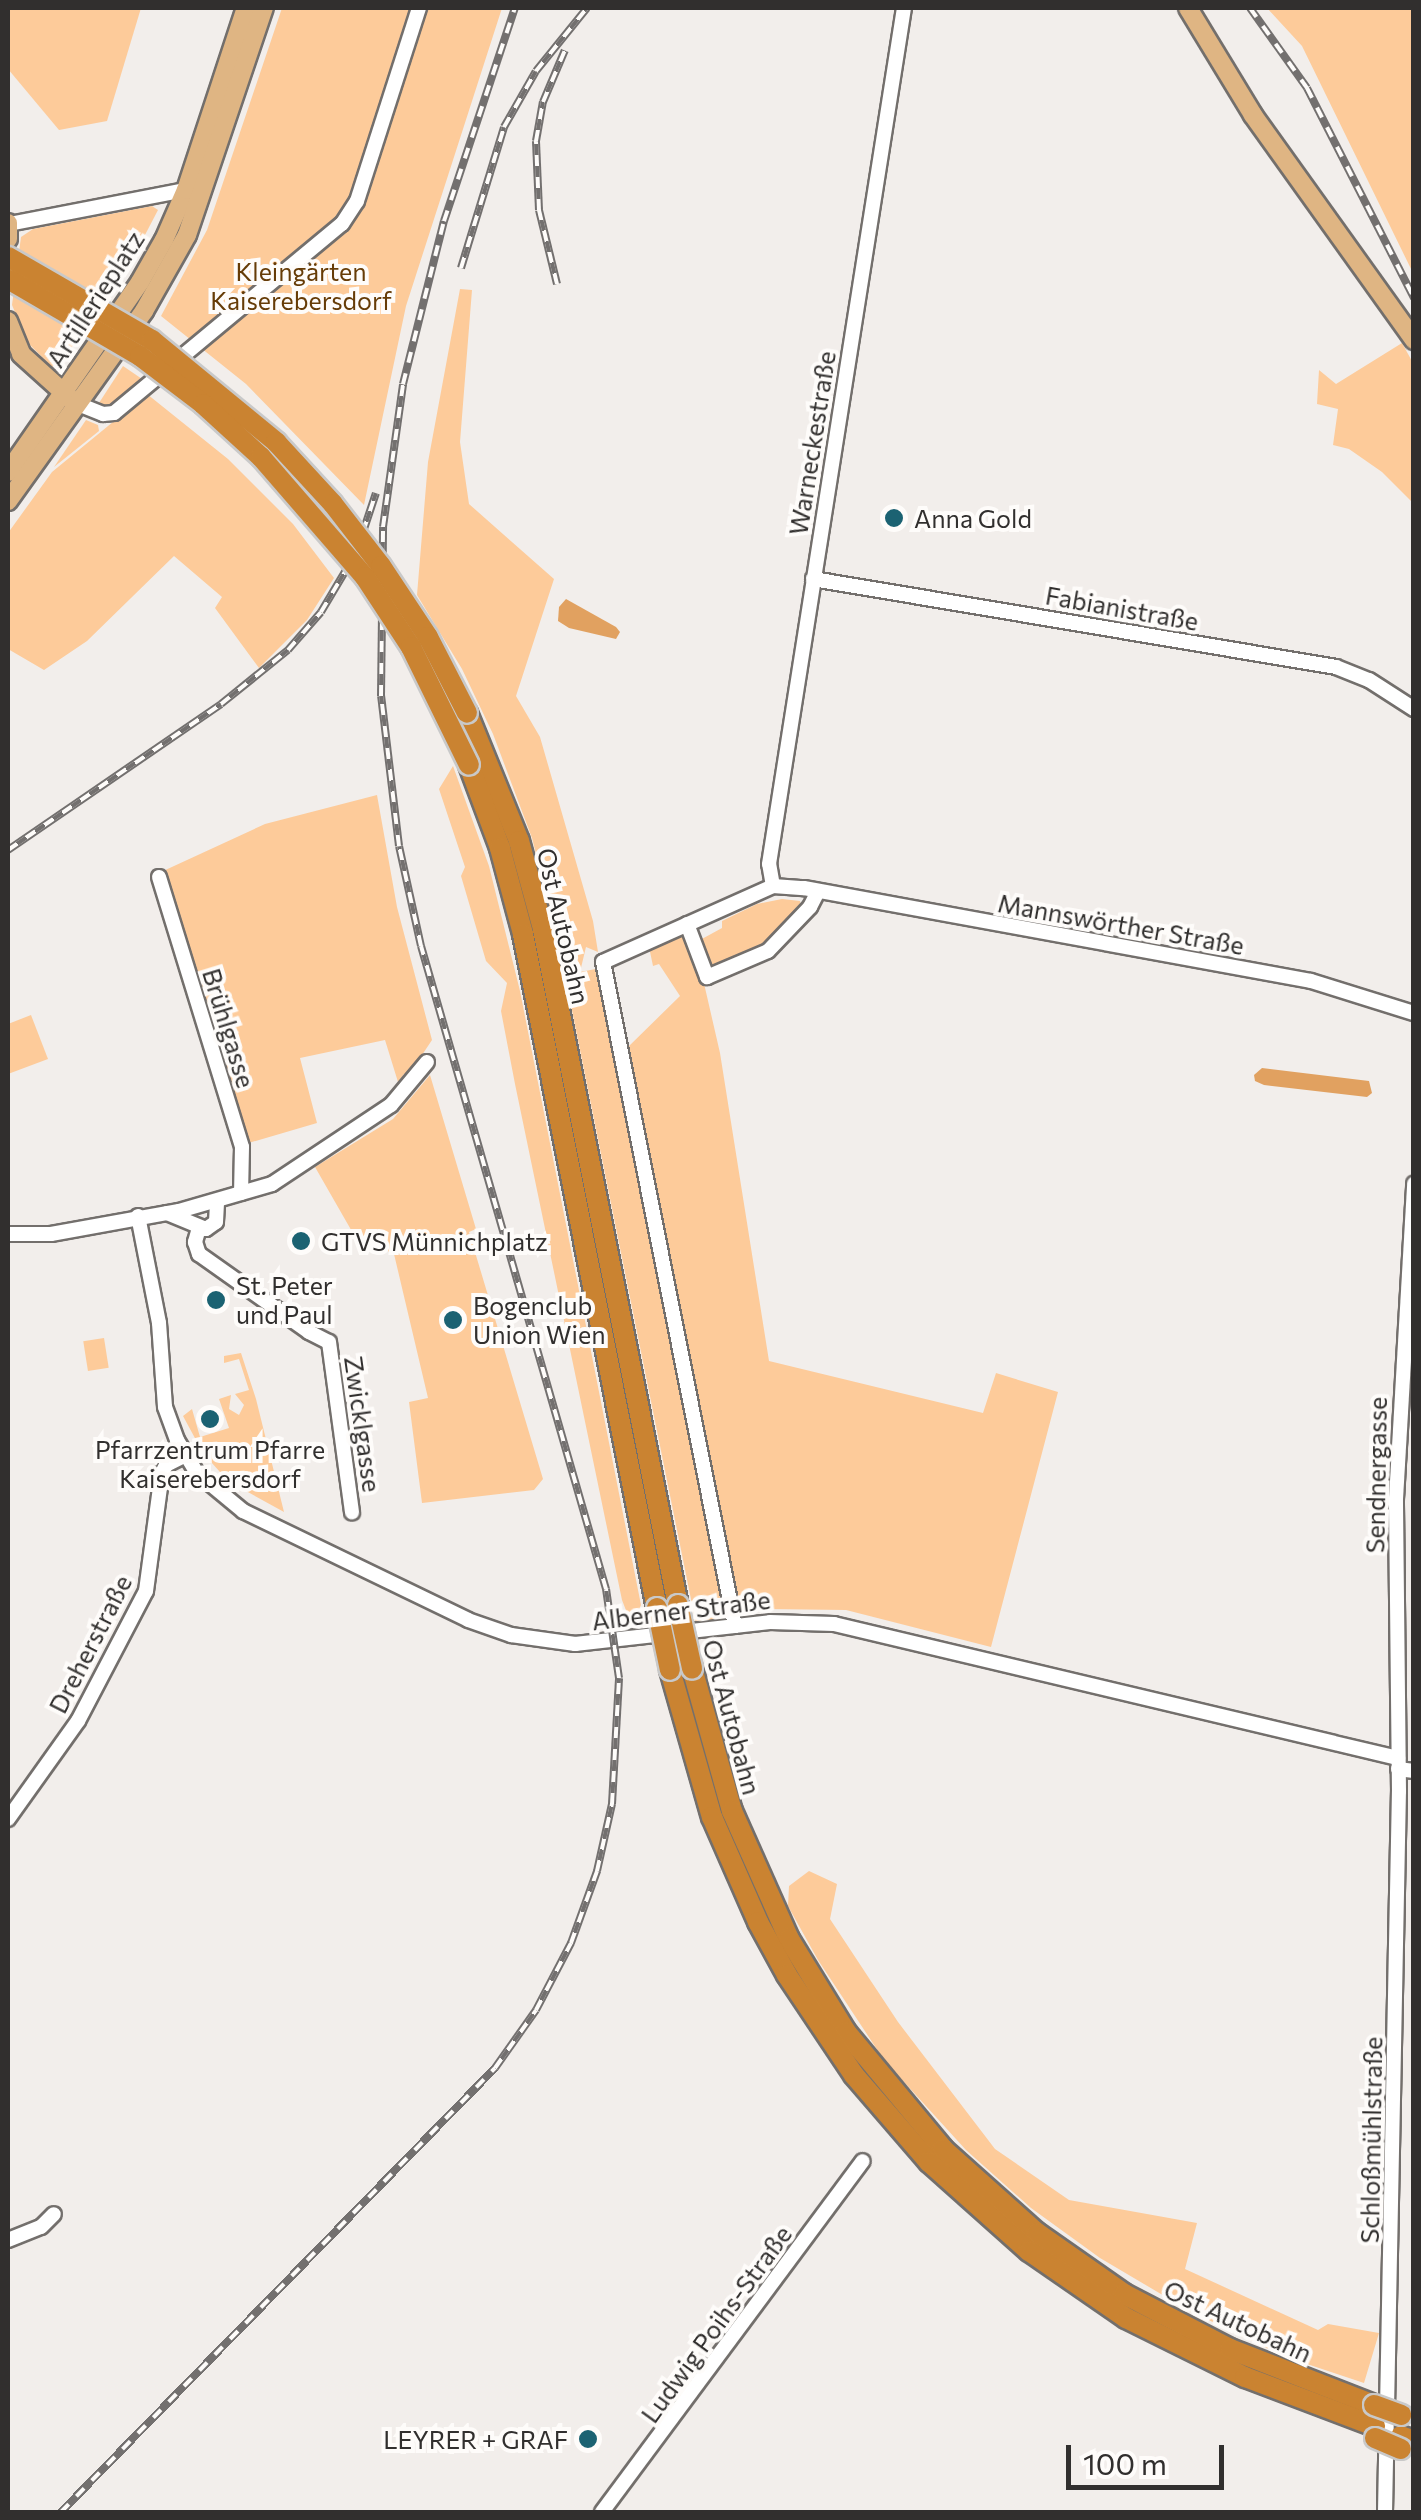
<!DOCTYPE html>
<html>
<head>
<meta charset="utf-8">
<style>
  body { margin:0 }
  #map { position:relative; width:1421px; height:2520px; overflow:hidden; background:#f2eeeb; font-family:Commissioner,sans-serif }
  div>[style] { position:absolute }
  [style*='--x'] { left:calc(var(--x)*1px); top:calc(var(--y)*1px); width:calc(var(--w)*1px); rotate:calc(var(--a)*1deg) }
  .green>* { inset:0; background:#fdcb9a; transform-origin:0 0 }
  .water>* { inset:0; background:#e1a160 }
  .roads { filter:drop-shadow(2px 0 #736f6c) drop-shadow(-2px 0 #736f6c) drop-shadow(0 2px #736f6c) drop-shadow(0 -2px #736f6c) }
  .minor>* { height:14px; margin:-7px; padding:0 7px; transform-origin:7px; border-radius:7px; background:#fff }
  .major>* { height:18px; margin:-9px; padding:0 9px; transform-origin:9px; border-radius:9px; background:#dfb583 }
  .highway>* { height:20px; margin:-10px; padding:0 10px; transform-origin:10px; border-radius:10px; background:#ca8331 }
  .rail>* { height:8px; margin-top:-4px; transform-origin:0; background:repeating-linear-gradient(90deg,#fefcfa 0 11px,#73706f 0 22px); box-sizing:border-box; border-block:2px solid #73706f }
  .bridges { filter:drop-shadow(2px 0 #c9c9c9) drop-shadow(-2px 0 #c9c9c9) drop-shadow(0 2px #c9c9c9) drop-shadow(0 -2px #c9c9c9) }
  .highway-bridge>* { height:20px; margin:-10px; padding:0 10px; transform-origin:10px; border-radius:10px; background:#ca8331 }
  .dots>* { width:28px; height:28px; translate:-50% -50%; box-sizing:border-box; border:5px solid #fefcfa; border-radius:50% }
  span { translate:-50% -50%; white-space:nowrap; text-align:center; line-height:1.15; -webkit-text-stroke:8px #fefcfa; paint-order:stroke }
  .park-label { font-size:25px; color:#663c07 }
  .street-label { font-size:25px; color:#312f2e }
  .poi-label { font-size:25px; color:#312f2e }
  .left { translate:0 -50%; text-align:left }
  .right { translate:-100% -50%; text-align:right }
  .frame { position:absolute; inset:0; border:10px solid #312f2e; pointer-events:none }
  .scale { position:absolute; left:1066px; top:2445px; width:158px; height:45px; box-sizing:border-box; border:5px solid #312f2e; border-top:0; padding-left:12px; font-size:30px; line-height:35px; white-space:nowrap; color:#312f2e; -webkit-text-stroke:8px #fefcfa; paint-order:stroke }
</style>
</head>
<body>
<div id="map">
  <div class="green">
    <div style="clip-path:polygon(8px 8px,141px 8px,107px 121px,59px 130px,8px 69px)"></div>
    <div style="clip-path:polygon(282px 8px,502px 8px,406px 306px,364px 505px,246px 384px,161px 316px,207px 230px)"></div>
    <div style="clip-path:polygon(1267px 8px,1413px 8px,1413px 273px,1302px 46px)"></div>
    <div style="clip-path:polygon(152px 206px,158px 210px,134px 256px,70px 350px,52px 367px,28px 343px,12px 305px,21px 237px,33px 229px)"></div>
    <div style="clip-path:polygon(460px 289px,472px 290px,460px 442px,469px 504px,554px 579px,516px 696px,540px 737px,593px 921px,598px 952px,586px 947px,580px 972px,601px 968px,627px 1048px,680px 996px,659px 964px,653px 966px,649px 947px,681px 934px,700px 940px,722px 928px,722px 921px,757px 904px,782px 899px,800px 901px,801px 908px,776px 938px,703px 979px,720px 1053px,769px 1361px,983px 1413px,996px 1373px,1058px 1392px,991px 1647px,846px 1610px,766px 1609px,696px 1624px,557px 936px,532px 838px,493px 734px,462px 669px,417px 595px,428px 462px)"></div>
    <div style="clip-path:polygon(1402px 343px,1413px 363px,1413px 503px,1382px 472px,1349px 449px,1333px 445px,1338px 409px,1317px 404px,1319px 370px,1336px 384px)"></div>
    <div style="clip-path:polygon(123px 366px,145px 381px,108px 409px,97px 406px)"></div>
    <div style="clip-path:polygon(147px 394px,228px 459px,293px 524px,334px 578px,307px 620px,259px 668px,215px 608px,222px 597px,174px 556px,87px 641px,44px 670px,8px 649px,8px 533px,52px 472px)"></div>
    <div style="clip-path:polygon(86px 420px,98px 425px,99px 431px,54px 467px)"></div>
    <div style="clip-path:polygon(453px 766px,489px 866px,520px 991px,641px 1605px,632px 1626px,622px 1600px,515px 1084px,501px 1011px,507px 983px,486px 961px,461px 876px,465px 867px,439px 789px)"></div>
    <div style="clip-path:polygon(377px 795px,397px 907px,432px 1040px,408px 1076px,404px 1074px,398px 1082px,385px 1040px,300px 1058px,317px 1123px,245px 1144px,161px 872px,265px 824px)"></div>
    <div style="clip-path:polygon(31px 1015px,48px 1059px,8px 1074px,8px 1024px)"></div>
    <div style="clip-path:polygon(430px 1075px,476px 1229px,469px 1232px,543px 1479px,534px 1490px,422px 1503px,409px 1402px,428px 1398px,394px 1254px,354px 1235px,315px 1167px,393px 1119px)"></div>
    <div style="left:104px;top:1338px;width:30px;height:21px;rotate:81deg"></div>
    <div style="clip-path:polygon(241px 1353px,256px 1399px,284px 1512px,228px 1481px,203px 1453px,183px 1416px,192px 1409px,200px 1437px,229px 1428px,219px 1399px,231px 1395px,229px 1409px,239px 1415px,244px 1405px,235px 1394px,249px 1390px,239px 1359px,224px 1363px,224px 1356px)"></div>
    <div style="clip-path:polygon(809px 1871px,837px 1884px,830px 1919px,898px 2022px,995px 2149px,1069px 2200px,1197px 2223px,1185px 2269px,1318px 2330px,1328px 2324px,1379px 2333px,1364px 2383px,1283px 2356px,1188px 2310px,1100px 2258px,1031px 2208px,966px 2150px,884px 2060px,818px 1960px,788px 1906px,789px 1886px)"></div>
  </div>
  <div class="water">
    <div style="clip-path:polygon(566px 599px,616px 627px,620px 632px,616px 639px,569px 628px,558px 621px,559px 607px)"></div>
    <div style="clip-path:polygon(1262px 1068px,1369px 1081px,1372px 1093px,1367px 1097px,1264px 1085px,1255px 1081px,1254px 1075px)"></div>
  </div>
  <div class="roads">
    <div class="minor">
      <div style="--x:9;--y:224;--w:180;--a:-10.9"></div>
      <div style="--x:78;--y:404;--w:27;--a:22"></div>
      <div style="--x:103;--y:414;--w:11;--a:-5"></div>
      <div style="--x:114;--y:413;--w:296;--a:-39.7"></div>
      <div style="--x:342;--y:224;--w:27;--a:-57"></div>
      <div style="--x:357;--y:201;--w:203;--a:-72.2"></div>
      <div style="--x:813;--y:579;--w:530;--a:9.55"></div>
      <div style="--x:1336;--y:667;--w:35;--a:22"></div>
      <div style="--x:1369;--y:680;--w:54;--a:32.8"></div>
      <div style="--x:159;--y:877;--w:282;--a:72.9"></div>
      <div style="--x:242;--y:1147;--w:46;--a:91.2"></div>
      <div style="--x:773;--y:886;--w:22;--a:-100"></div>
      <div style="--x:769;--y:864;--w:867;--a:-81.04"></div>
      <div style="--x:687;--y:924;--w:57;--a:69.3"></div>
      <div style="--x:707;--y:977;--w:66;--a:-23.1"></div>
      <div style="--x:768;--y:951;--w:61;--a:-46.3"></div>
      <div style="--x:810;--y:907;--w:18;--a:-63"></div>
      <div style="--x:167;--y:1213;--w:42;--a:22.3"></div>
      <div style="--x:206;--y:1229;--w:12;--a:-35"></div>
      <div style="--x:216;--y:1222;--w:19;--a:-87"></div>
      <div style="--x:138;--y:1216;--w:109;--a:78.9"></div>
      <div style="--x:159;--y:1323;--w:84;--a:85.9"></div>
      <div style="--x:165;--y:1407;--w:35;--a:70"></div>
      <div style="--x:177;--y:1440;--w:37;--a:59"></div>
      <div style="--x:196;--y:1472;--w:61;--a:39.7"></div>
      <div style="--x:243;--y:1511;--w:250;--a:25.8"></div>
      <div style="--x:468;--y:1620;--w:46;--a:19.2"></div>
      <div style="--x:511;--y:1635;--w:65;--a:8"></div>
      <div style="--x:575;--y:1644;--w:196;--a:-6.4"></div>
      <div style="--x:770;--y:1622;--w:64;--a:1.8"></div>
      <div style="--x:834;--y:1624;--w:580;--a:13.37"></div>
      <div style="--x:199;--y:1228;--w:15;--a:106"></div>
      <div style="--x:195;--y:1242;--w:13;--a:72"></div>
      <div style="--x:199;--y:1254;--w:135;--a:35.3"></div>
      <div style="--x:309;--y:1332;--w:22;--a:27"></div>
      <div style="--x:329;--y:1342;--w:172;--a:82.3"></div>
      <div style="--x:8;--y:1234;--w:43;--a:0"></div>
      <div style="--x:51;--y:1234;--w:130;--a:-10.2"></div>
      <div style="--x:179;--y:1211;--w:97;--a:-16.2"></div>
      <div style="--x:272;--y:1184;--w:143;--a:-33.6"></div>
      <div style="--x:391;--y:1105;--w:56;--a:-50.1"></div>
      <div style="--x:735;--y:1626;--w:677;--a:-101.24"></div>
      <div style="--x:603;--y:962;--w:186;--a:-24.1"></div>
      <div style="--x:773;--y:886;--w:31;--a:4"></div>
      <div style="--x:804;--y:888;--w:515;--a:10.39"></div>
      <div style="--x:1311;--y:981;--w:108;--a:17.3"></div>
      <div style="--x:1398;--y:1769;--w:16;--a:7"></div>
      <div style="--x:8;--y:1819;--w:120;--a:-54.5"></div>
      <div style="--x:78;--y:1721;--w:147;--a:-62.4"></div>
      <div style="--x:146;--y:1591;--w:119;--a:-82.3"></div>
      <div style="--x:162;--y:1473;--w:9;--a:-63"></div>
      <div style="--x:166;--y:1465;--w:20;--a:-27"></div>
      <div style="--x:8;--y:2240;--w:35;--a:-22"></div>
      <div style="--x:41;--y:2227;--w:18;--a:-45"></div>
      <div style="--x:602;--y:2512;--w:437;--a:-53.4"></div>
      <div style="--x:1385;--y:2512;--w:721;--a:-88.89"></div>
      <div style="--x:1399;--y:1791;--w:292;--a:-90.6"></div>
      <div style="--x:1396;--y:1499;--w:316;--a:-86.7"></div>
    </div>
    <div class="major">
      <div style="--x:1188;--y:8;--w:125;--a:58.7"></div>
      <div style="--x:1253;--y:115;--w:277;--a:54.4"></div>
      <div style="--x:8;--y:223;--w:16;--a:90"></div>
      <div style="--x:8;--y:321;--w:35;--a:68"></div>
      <div style="--x:21;--y:354;--w:70;--a:42.1"></div>
      <div style="--x:8;--y:472;--w:231;--a:-55.2"></div>
      <div style="--x:140;--y:282;--w:48;--a:-60.3"></div>
      <div style="--x:164;--y:240;--w:55;--a:-66.3"></div>
      <div style="--x:186;--y:190;--w:192;--a:-71.8"></div>
      <div style="--x:8;--y:501;--w:234;--a:-54.4"></div>
      <div style="--x:144;--y:311;--w:87;--a:-60.5"></div>
      <div style="--x:187;--y:235;--w:240;--a:-71.3"></div>
    </div>
    <div class="highway">
      <div style="--x:467;--y:713;--w:138;--a:67.9"></div>
      <div style="--x:519;--y:841;--w:91;--a:74.7"></div>
      <div style="--x:543;--y:929;--w:689;--a:78.71"></div>
      <div style="--x:469;--y:765;--w:89;--a:69.5"></div>
      <div style="--x:500;--y:848;--w:89;--a:75"></div>
      <div style="--x:523;--y:934;--w:687;--a:78.76"></div>
      <div style="--x:692;--y:1668;--w:148;--a:74.4"></div>
      <div style="--x:732;--y:1811;--w:140;--a:66"></div>
      <div style="--x:789;--y:1939;--w:109;--a:58.5"></div>
      <div style="--x:846;--y:2032;--w:152;--a:50.3"></div>
      <div style="--x:943;--y:2149;--w:126;--a:41.8"></div>
      <div style="--x:1037;--y:2233;--w:106;--a:35"></div>
      <div style="--x:1124;--y:2294;--w:119;--a:27.4"></div>
      <div style="--x:1230;--y:2349;--w:155;--a:21.3"></div>
      <div style="--x:670;--y:1670;--w:153;--a:74.1"></div>
      <div style="--x:712;--y:1817;--w:115;--a:66.3"></div>
      <div style="--x:758;--y:1922;--w:60;--a:61.3"></div>
      <div style="--x:787;--y:1975;--w:120;--a:56.2"></div>
      <div style="--x:854;--y:2075;--w:115;--a:49.2"></div>
      <div style="--x:929;--y:2162;--w:134;--a:41.7"></div>
      <div style="--x:1029;--y:2251;--w:118;--a:34.6"></div>
      <div style="--x:1126;--y:2318;--w:133;--a:26.4"></div>
      <div style="--x:1245;--y:2377;--w:139;--a:20.7"></div>
      <div style="--x:1401;--y:2436;--w:14;--a:21"></div>
    </div>
  </div>
  <div class="rail">
    <div style="--x:1250;--y:8;--w:98;--a:54.5"></div>
    <div style="--x:1307;--y:88;--w:236;--a:63"></div>
    <div style="--x:461;--y:268;--w:147;--a:-73"></div>
    <div style="--x:504;--y:127;--w:64;--a:-60.3"></div>
    <div style="--x:536;--y:71;--w:81;--a:-51"></div>
    <div style="--x:557;--y:284;--w:76;--a:-103.7"></div>
    <div style="--x:539;--y:210;--w:69;--a:-92.5"></div>
    <div style="--x:536;--y:141;--w:40;--a:-80"></div>
    <div style="--x:543;--y:102;--w:56;--a:-67.1"></div>
    <div style="--x:8;--y:850;--w:258;--a:-34.4"></div>
    <div style="--x:221;--y:704;--w:86;--a:-38.9"></div>
    <div style="--x:288;--y:650;--w:50;--a:-49"></div>
    <div style="--x:321;--y:612;--w:69;--a:-59.3"></div>
    <div style="--x:356;--y:553;--w:63;--a:-71.6"></div>
    <div style="--x:61;--y:2512;--w:621;--a:-45.65"></div>
    <div style="--x:495;--y:2068;--w:71;--a:-54.7"></div>
    <div style="--x:536;--y:2010;--w:76;--a:-62.4"></div>
    <div style="--x:571;--y:1943;--w:77;--a:-70.1"></div>
    <div style="--x:597;--y:1871;--w:69;--a:-77.4"></div>
    <div style="--x:612;--y:1804;--w:126;--a:-86.8"></div>
    <div style="--x:619;--y:1678;--w:90;--a:-98.3"></div>
    <div style="--x:606;--y:1589;--w:669;--a:-106.05"></div>
    <div style="--x:421;--y:946;--w:102;--a:-102.4"></div>
    <div style="--x:399;--y:846;--w:151;--a:-96.8"></div>
    <div style="--x:381;--y:696;--w:169;--a:-89.3"></div>
    <div style="--x:383;--y:527;--w:144;--a:-82"></div>
    <div style="--x:403;--y:384;--w:168;--a:-75.9"></div>
    <div style="--x:444;--y:221;--w:225;--a:-71.6"></div>
  </div>
  <div class="bridges">
    <div class="highway-bridge">
      <div style="--x:8;--y:257;--w:166;--a:30"></div>
      <div style="--x:152;--y:340;--w:161;--a:39.4"></div>
      <div style="--x:276;--y:442;--w:84;--a:47.4"></div>
      <div style="--x:333;--y:504;--w:78;--a:52.3"></div>
      <div style="--x:381;--y:566;--w:85;--a:56.5"></div>
      <div style="--x:428;--y:637;--w:85;--a:62.8"></div>
      <div style="--x:8;--y:279;--w:153;--a:30.3"></div>
      <div style="--x:140;--y:356;--w:79;--a:37.3"></div>
      <div style="--x:203;--y:404;--w:79;--a:42.4"></div>
      <div style="--x:261;--y:457;--w:159;--a:49.1"></div>
      <div style="--x:365;--y:577;--w:84;--a:56.7"></div>
      <div style="--x:411;--y:647;--w:131;--a:63.8"></div>
      <div style="--x:678;--y:1605;--w:65;--a:77.5"></div>
      <div style="--x:657;--y:1608;--w:63;--a:78.2"></div>
      <div style="--x:1374;--y:2405;--w:29;--a:20"></div>
      <div style="--x:1375;--y:2438;--w:28;--a:23"></div>
    </div>
  </div>
  <div class="dots">
    <div style="left:894px;top:518px;background:#1b6272"></div>
    <div style="left:301px;top:1241px;background:#1b6272"></div>
    <div style="left:216px;top:1300px;background:#1b6272"></div>
    <div style="left:453px;top:1320px;background:#1b6272"></div>
    <div style="left:210px;top:1419px;background:#1b6272"></div>
    <div style="left:588px;top:2439px;background:#1b6272"></div>
  </div>
  <div class="park-label">
    <span style="left:301px;top:286px">Kleingärten<br>Kaiserebersdorf</span>
  </div>
  <div class="street-label">
    <span style="left:95px;top:299px;rotate:-57deg">Artillerieplatz</span>
    <span style="left:812px;top:443px;rotate:-81deg">Warneckestraße</span>
    <span style="left:1122px;top:608px;rotate:10deg">Fabianistraße</span>
    <span style="left:1121px;top:924px;rotate:10deg">Mannswörther Straße</span>
    <span style="left:564px;top:926px;rotate:77deg">Ost Autobahn</span>
    <span style="left:229px;top:1028px;rotate:73deg">Brühlgasse</span>
    <span style="left:363px;top:1424px;rotate:82deg">Zwicklgasse</span>
    <span style="left:1376px;top:1475px;rotate:-89deg">Sendnergasse</span>
    <span style="left:681px;top:1610px;rotate:-7deg">Alberner Straße</span>
    <span style="left:90px;top:1644px;rotate:-63deg">Dreherstraße</span>
    <span style="left:732px;top:1717px;rotate:75deg">Ost Autobahn</span>
    <span style="left:1371px;top:2140px;rotate:-89deg">Schloßmühlstraße</span>
    <span style="left:1238px;top:2321px;rotate:25deg">Ost Autobahn</span>
    <span style="left:716px;top:2324px;rotate:-54deg">Ludwig Poihs-Straße</span>
  </div>
  <div class="poi-label">
    <span class="left" style="left:914px;top:518px">Anna Gold</span>
    <span class="left" style="left:321px;top:1241px">GTVS Münnichplatz</span>
    <span class="left" style="left:236px;top:1300px">St. Peter<br>und Paul</span>
    <span class="left" style="left:473px;top:1320px">Bogenclub<br>Union Wien</span>
    <span style="left:210px;top:1464px">Pfarrzentrum Pfarre<br>Kaiserebersdorf</span>
    <span class="right" style="left:568px;top:2439px">LEYRER + GRAF</span>
  </div>
  <div class="frame"></div>
  <div class="scale">100 m</div>
</div>
</body>
</html>
